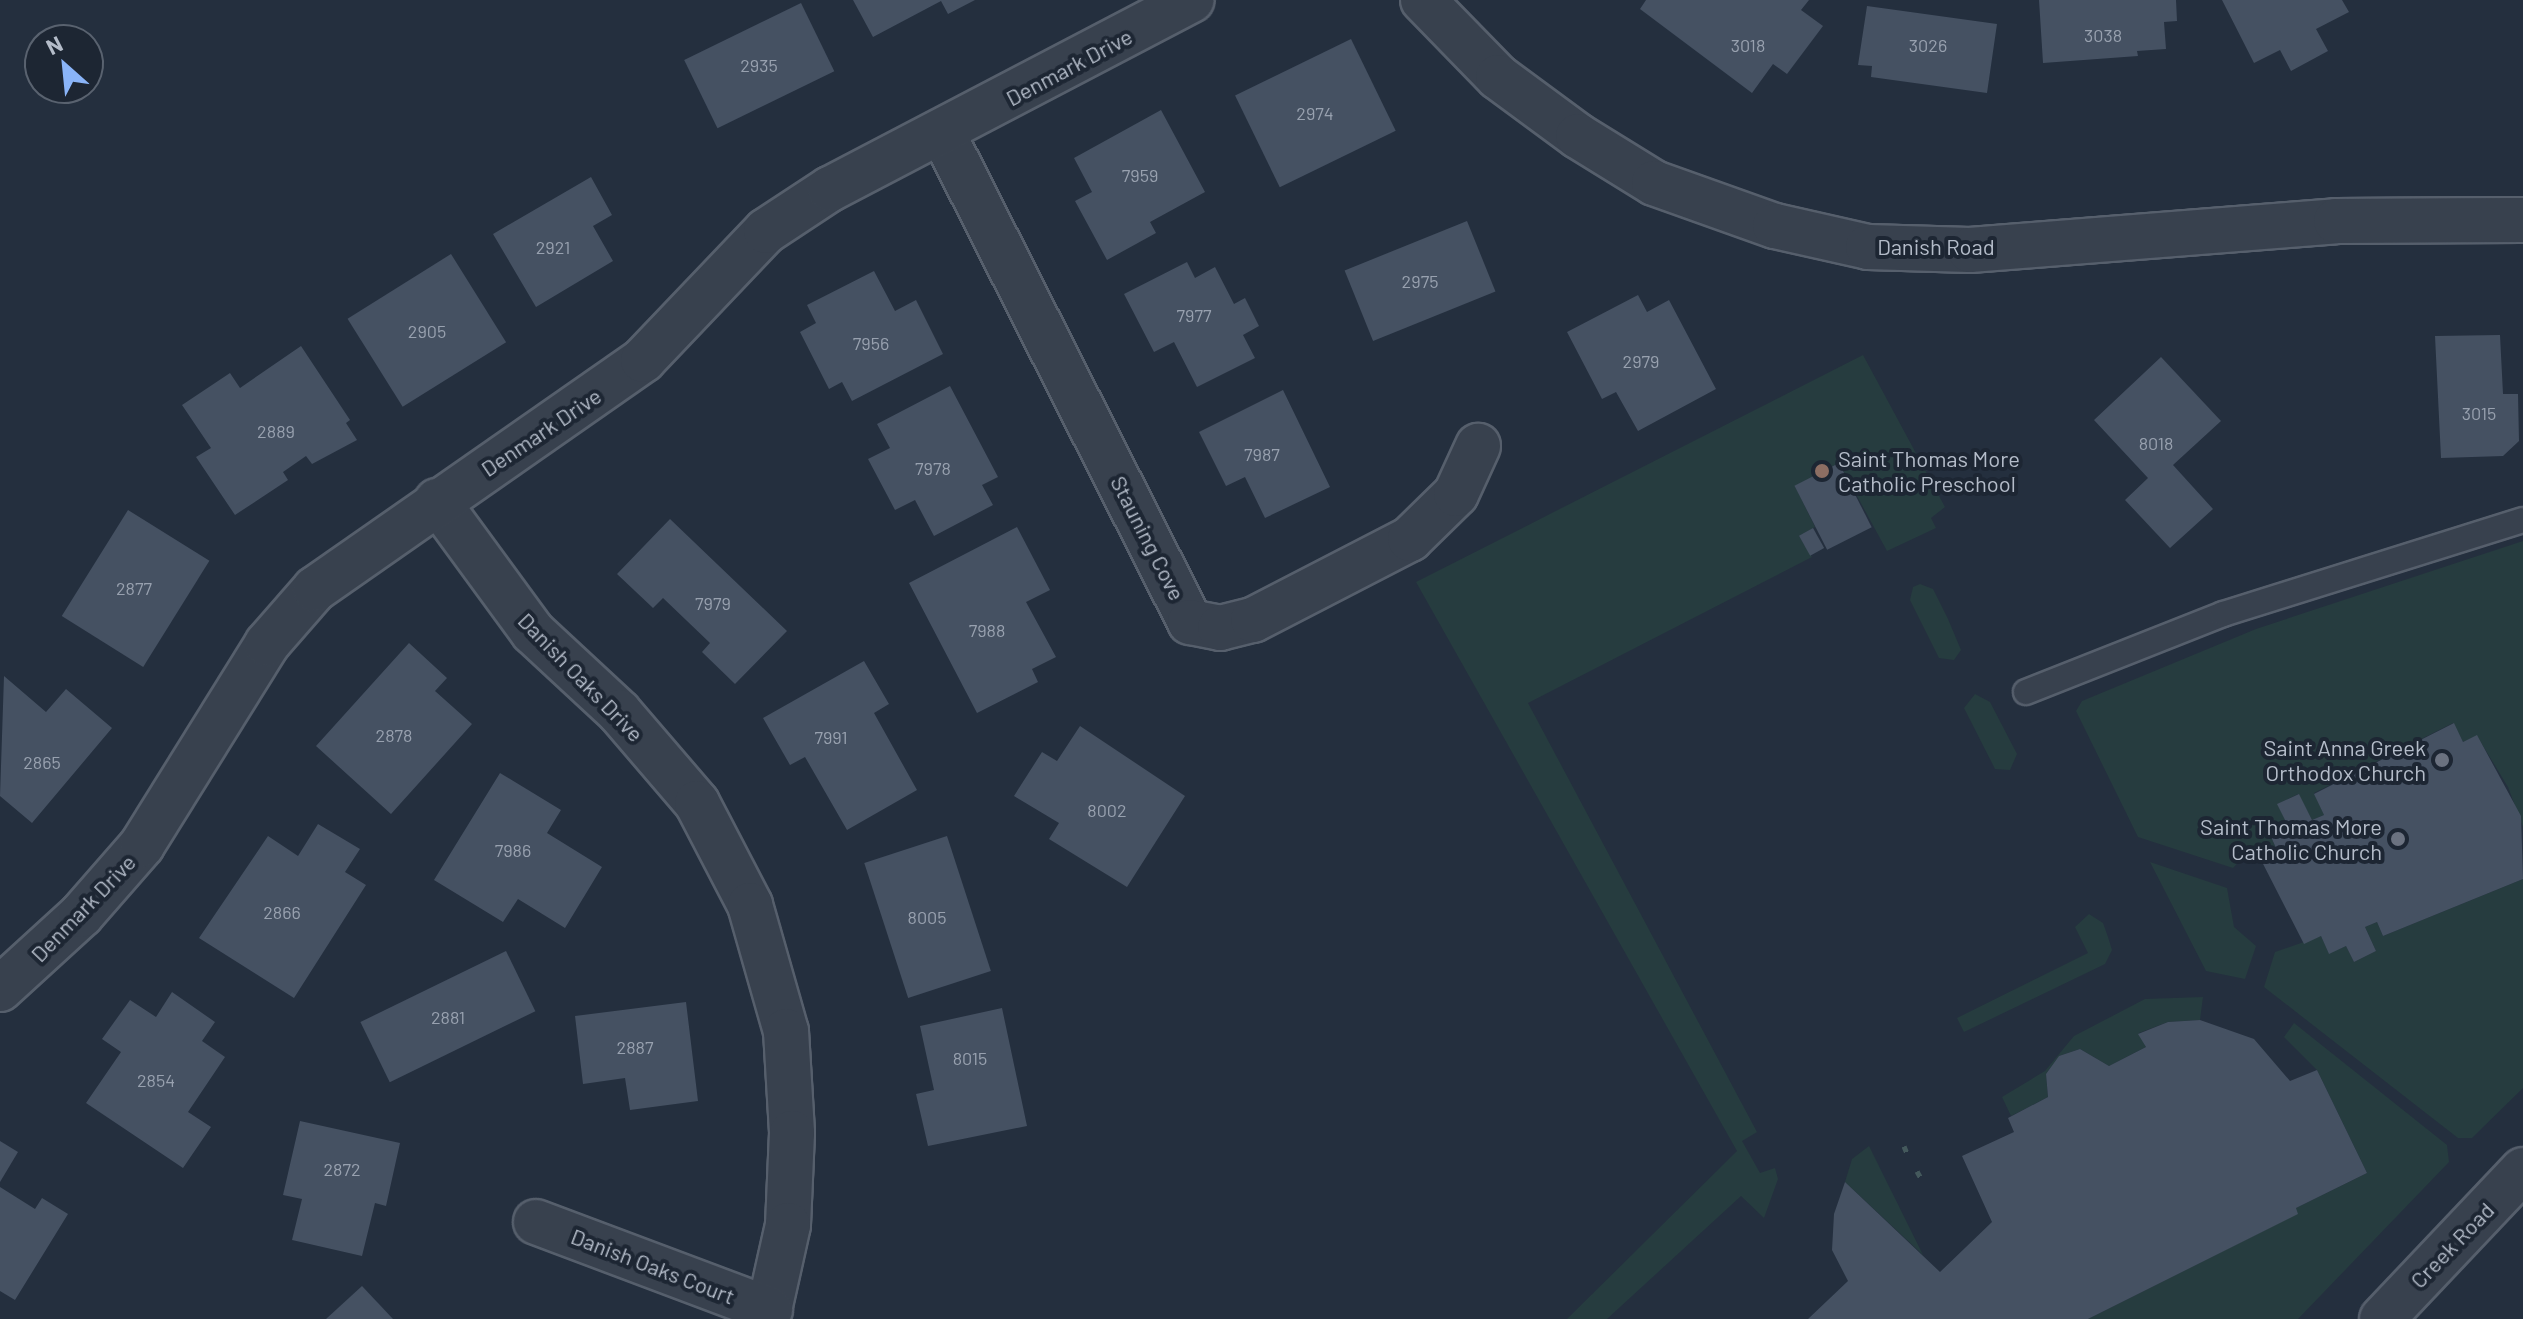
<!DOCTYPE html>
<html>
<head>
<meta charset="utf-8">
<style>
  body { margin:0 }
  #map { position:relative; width:2523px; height:1319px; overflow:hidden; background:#242f3e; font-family:Barlow,sans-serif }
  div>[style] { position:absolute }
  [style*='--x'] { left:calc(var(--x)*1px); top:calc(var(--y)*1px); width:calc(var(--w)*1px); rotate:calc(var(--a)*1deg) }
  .green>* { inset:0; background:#263c3f }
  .building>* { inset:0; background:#455162; transform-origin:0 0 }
  .path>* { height:5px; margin-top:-2.5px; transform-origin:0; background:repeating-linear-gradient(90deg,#44595c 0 6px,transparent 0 12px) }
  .roads { filter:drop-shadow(2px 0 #565f6c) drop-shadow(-2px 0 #565f6c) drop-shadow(0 2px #565f6c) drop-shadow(0 -2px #565f6c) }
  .service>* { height:24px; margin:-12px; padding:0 12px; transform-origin:12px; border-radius:12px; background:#38414e }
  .minor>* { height:44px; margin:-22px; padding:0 22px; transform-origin:22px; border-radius:22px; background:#38414e }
  .tertiary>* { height:44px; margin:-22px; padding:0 22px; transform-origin:22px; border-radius:22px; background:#38414e }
  .dots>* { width:22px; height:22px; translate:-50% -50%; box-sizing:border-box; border:4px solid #1d2633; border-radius:50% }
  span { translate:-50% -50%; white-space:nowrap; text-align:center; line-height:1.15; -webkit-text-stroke:8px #1d2633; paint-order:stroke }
  .number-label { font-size:18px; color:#98a1af }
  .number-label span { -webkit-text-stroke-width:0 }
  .street-label { font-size:22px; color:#b4bcc9 }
  .poi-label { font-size:22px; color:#b4bcc9 }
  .left { translate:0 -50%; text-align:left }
  .right { translate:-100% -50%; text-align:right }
  .north { position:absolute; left:24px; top:24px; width:80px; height:80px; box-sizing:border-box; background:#1d2633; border:2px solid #59626f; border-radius:50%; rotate:333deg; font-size:22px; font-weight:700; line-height:32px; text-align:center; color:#b4bcc9 }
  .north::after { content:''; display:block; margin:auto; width:28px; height:36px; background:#8ab4f8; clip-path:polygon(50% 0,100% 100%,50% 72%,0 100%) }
</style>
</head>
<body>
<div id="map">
  <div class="green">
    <div style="clip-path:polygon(1863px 355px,1945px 507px,1931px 518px,1936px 528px,1887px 551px,1839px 463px,1795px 486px,1815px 527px,1799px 536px,1812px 557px,1528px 703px,1757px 1132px,1742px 1141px,1760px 1173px,1775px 1168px,1778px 1179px,1764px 1218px,1741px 1196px,1607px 1319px,1567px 1319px,1737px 1151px,1416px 582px)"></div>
    <div style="clip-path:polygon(2523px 541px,2523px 827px,2508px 787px,2477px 736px,2463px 742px,2453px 723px,2314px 793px,2324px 815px,2312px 820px,2298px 794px,2278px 804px,2286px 822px,2268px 830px,2276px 848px,2259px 856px,2253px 847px,2233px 868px,2138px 837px,2076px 711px,2082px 701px,2256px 629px)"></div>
    <div style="clip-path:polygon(1920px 584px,1933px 589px,1948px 619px,1961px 650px,1954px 660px,1939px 658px,1910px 600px,1913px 587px)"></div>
    <div style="clip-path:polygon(1975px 694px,1990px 702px,2017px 754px,2010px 770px,1995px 769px,1964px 708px)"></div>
    <div style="clip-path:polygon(2150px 862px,2227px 888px,2234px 927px,2256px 946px,2245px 979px,2206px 971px)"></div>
    <div style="clip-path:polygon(2523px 879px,2523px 1088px,2472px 1138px,2458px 1138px,2264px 987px,2275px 952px,2321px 936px,2329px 953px,2346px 946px,2354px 962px,2376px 951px,2365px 927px,2377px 922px,2383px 936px)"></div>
    <div style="clip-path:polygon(2089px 914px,2103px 923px,2108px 937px,2112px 950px,2105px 964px,1964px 1032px,1957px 1018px,2088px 953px,2075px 927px)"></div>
    <div style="clip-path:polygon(2203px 997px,2200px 1020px,2168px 1022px,2139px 1033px,2146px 1047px,2109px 1066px,2080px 1049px,2059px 1056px,2046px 1074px,2048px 1097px,2011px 1116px,2002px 1097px,2045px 1071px,2074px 1036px,2145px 999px)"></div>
    <div style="clip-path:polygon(2294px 1023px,2447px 1145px,2449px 1162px,2298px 1319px,2088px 1319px,2297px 1214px,2296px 1208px,2367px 1173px,2317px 1070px,2284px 1037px)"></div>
    <div style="clip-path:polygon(1869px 1146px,1923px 1255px,1845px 1182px,1852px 1159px)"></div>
  </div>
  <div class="building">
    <div style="clip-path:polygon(853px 0,975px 0,948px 14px,941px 1px,873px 37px)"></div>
    <div style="clip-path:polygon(1646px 0,1809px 0,1801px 10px,1823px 26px,1787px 74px,1773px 64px,1752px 93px,1640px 9px)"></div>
    <div style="clip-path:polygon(2039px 0,2176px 0,2177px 21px,2164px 22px,2166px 49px,2137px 51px,2138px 56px,2043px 63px)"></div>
    <div style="clip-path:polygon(2222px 0,2342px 0,2349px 12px,2316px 29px,2328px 51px,2291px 71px,2280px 50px,2254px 63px)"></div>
    <div style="left:801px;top:3px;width:76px;height:130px;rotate:64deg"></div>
    <div style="clip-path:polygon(1867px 6px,1997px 24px,1987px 93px,1871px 77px,1872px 66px,1858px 65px)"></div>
    <div style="left:1351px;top:39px;width:102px;height:129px;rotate:64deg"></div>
    <div style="clip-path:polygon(1161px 110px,1205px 192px,1150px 222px,1156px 233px,1107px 260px,1075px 201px,1092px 192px,1074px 158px)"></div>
    <div style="clip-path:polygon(591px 177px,612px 215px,593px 226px,613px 261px,536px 307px,493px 234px)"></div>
    <div style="left:1467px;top:221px;width:76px;height:132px;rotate:68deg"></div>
    <div style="left:451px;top:254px;width:104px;height:122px;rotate:58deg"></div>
    <div style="clip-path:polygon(1187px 262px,1195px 278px,1215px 267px,1234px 304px,1245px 298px,1259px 326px,1243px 335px,1255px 358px,1197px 387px,1174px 342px,1154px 352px,1124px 294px)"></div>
    <div style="clip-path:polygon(874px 271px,895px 311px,916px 300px,943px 354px,852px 401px,842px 382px,829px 389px,800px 332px,816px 323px,807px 305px)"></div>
    <div style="clip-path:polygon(1638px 295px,1647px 312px,1669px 300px,1716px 389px,1638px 431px,1616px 392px,1602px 399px,1567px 332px)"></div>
    <div style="clip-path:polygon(2500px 335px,2503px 394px,2518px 394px,2519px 441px,2503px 456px,2441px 458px,2435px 336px)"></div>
    <div style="clip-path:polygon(301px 346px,350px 420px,346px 423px,357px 440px,312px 464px,306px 456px,283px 472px,288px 480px,235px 515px,196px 457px,211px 448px,182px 405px,230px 373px,240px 388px)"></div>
    <div style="clip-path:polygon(2161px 357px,2221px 421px,2173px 465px,2213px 509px,2170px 548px,2125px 500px,2148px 478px,2094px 420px)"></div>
    <div style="clip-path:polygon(950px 386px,998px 477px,982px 485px,993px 505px,934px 536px,915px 500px,895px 510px,868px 459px,890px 448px,877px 424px)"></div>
    <div style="clip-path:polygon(1283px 390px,1330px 487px,1265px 518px,1245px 477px,1226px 486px,1199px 432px)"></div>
    <div style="left:1839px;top:463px;width:72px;height:50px;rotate:63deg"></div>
    <div style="left:128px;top:510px;width:96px;height:125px;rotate:32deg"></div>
    <div style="clip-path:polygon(670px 519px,787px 631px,735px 684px,702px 652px,710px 643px,663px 598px,653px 608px,617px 574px)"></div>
    <div style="clip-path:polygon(1017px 527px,1050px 590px,1026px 602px,1056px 657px,1032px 669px,1038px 682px,977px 713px,909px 583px)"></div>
    <div style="left:1813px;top:528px;width:23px;height:16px;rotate:61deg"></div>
    <div style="clip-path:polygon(409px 643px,447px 678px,435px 691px,472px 724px,391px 814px,316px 746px)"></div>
    <div style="clip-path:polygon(864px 661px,889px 704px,874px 713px,917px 790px,847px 830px,805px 757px,790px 765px,763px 718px)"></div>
    <div style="clip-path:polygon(4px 676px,46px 712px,66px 689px,112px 728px,32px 823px,0 796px)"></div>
    <div style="clip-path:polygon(2454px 723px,2463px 742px,2477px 735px,2521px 816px,2523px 879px,2383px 936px,2377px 922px,2365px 927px,2376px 951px,2354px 962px,2346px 946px,2329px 954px,2321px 936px,2304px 944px,2259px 856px,2276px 848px,2268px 830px,2286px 822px,2277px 804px,2299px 794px,2312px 820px,2324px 815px,2314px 794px)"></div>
    <div style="clip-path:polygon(1080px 726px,1185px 796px,1127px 887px,1049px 839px,1059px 823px,1014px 796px,1042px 752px,1057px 761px)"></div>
    <div style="clip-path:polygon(500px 773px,561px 810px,547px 833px,602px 867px,565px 928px,518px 899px,503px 922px,434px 880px)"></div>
    <div style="clip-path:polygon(318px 824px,360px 849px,345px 872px,366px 885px,294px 998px,199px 938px,268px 836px,298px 856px)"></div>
    <div style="left:947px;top:836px;width:142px;height:87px;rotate:72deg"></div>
    <div style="left:506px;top:951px;width:67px;height:162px;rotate:64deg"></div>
    <div style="clip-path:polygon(172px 992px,215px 1022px,202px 1041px,225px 1057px,188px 1112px,211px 1127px,183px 1168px,86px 1103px,121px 1052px,102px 1039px,130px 1000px,156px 1017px)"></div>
    <div style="clip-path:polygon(686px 1002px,698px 1101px,630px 1110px,625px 1078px,583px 1084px,575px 1016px)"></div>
    <div style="clip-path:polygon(1002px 1008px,1027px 1126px,928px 1146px,916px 1094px,934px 1090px,920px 1026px)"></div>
    <div style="clip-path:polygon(2200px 1020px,2254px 1039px,2290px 1081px,2317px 1070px,2367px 1173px,2296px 1208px,2298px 1214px,2088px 1319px,1808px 1319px,1848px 1281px,1832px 1250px,1834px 1214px,1845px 1182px,1940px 1272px,1992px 1222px,1962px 1156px,2014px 1132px,2008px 1118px,2048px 1097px,2046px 1074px,2059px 1056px,2080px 1049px,2109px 1066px,2146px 1047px,2138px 1034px,2168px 1022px)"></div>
    <div style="clip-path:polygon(300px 1121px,400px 1143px,386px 1206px,375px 1203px,362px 1256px,292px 1240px,302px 1199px,283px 1195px)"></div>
    <div style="clip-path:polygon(0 1141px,18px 1152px,0 1182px)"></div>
    <div style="clip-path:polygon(0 1187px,35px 1209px,42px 1198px,68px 1214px,15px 1300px,0 1291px)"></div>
    <div style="clip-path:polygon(362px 1286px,393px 1319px,326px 1319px)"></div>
  </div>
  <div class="path">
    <div style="--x:1904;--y:1146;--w:8;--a:67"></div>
    <div style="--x:1917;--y:1171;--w:10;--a:61"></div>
  </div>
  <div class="roads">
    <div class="service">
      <div style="--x:2026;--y:692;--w:212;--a:-21.6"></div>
      <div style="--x:2223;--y:614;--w:314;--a:-17.4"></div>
    </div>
    <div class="minor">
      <div style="--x:943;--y:134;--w:547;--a:63.15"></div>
      <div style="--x:1190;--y:622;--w:31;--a:11"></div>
      <div style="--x:1220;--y:628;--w:34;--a:-14"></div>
      <div style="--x:1253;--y:620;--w:177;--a:-27.3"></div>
      <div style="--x:1410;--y:539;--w:64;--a:-44.4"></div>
      <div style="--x:1456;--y:494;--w:53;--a:-65.4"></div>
      <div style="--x:437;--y:501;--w:162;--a:53.8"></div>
      <div style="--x:533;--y:632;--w:117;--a:42.9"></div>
      <div style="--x:619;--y:712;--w:120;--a:49.4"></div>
      <div style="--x:697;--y:803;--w:115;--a:62.5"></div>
      <div style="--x:750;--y:905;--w:131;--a:74.1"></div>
      <div style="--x:786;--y:1031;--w:102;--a:86.6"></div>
      <div style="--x:792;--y:1133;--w:92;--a:92.5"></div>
      <div style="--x:788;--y:1225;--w:96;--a:102.6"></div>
      <div style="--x:0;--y:989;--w:110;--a:-42.4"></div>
      <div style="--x:81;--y:915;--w:93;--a:-48.9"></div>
      <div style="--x:142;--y:845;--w:237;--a:-58.1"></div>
      <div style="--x:267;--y:644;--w:73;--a:-48.9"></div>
      <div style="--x:315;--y:589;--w:400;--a:-34.9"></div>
      <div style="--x:643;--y:360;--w:178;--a:-46.4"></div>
      <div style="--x:766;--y:231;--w:77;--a:-33.3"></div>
      <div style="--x:830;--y:189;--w:408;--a:-27.6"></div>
      <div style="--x:536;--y:1222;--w:250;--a:20.6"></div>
    </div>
    <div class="tertiary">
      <div style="--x:1423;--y:0;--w:107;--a:45.8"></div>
      <div style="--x:1498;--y:77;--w:99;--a:36.4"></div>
      <div style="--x:1578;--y:136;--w:89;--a:31.7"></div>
      <div style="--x:1654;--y:183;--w:128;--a:19.6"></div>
      <div style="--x:1775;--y:226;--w:95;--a:12.7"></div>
      <div style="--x:1868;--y:247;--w:102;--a:1.7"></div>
      <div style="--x:1970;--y:250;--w:367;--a:-4.5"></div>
      <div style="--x:2336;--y:221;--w:187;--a:-0.3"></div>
      <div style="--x:2382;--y:1319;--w:205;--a:-46.6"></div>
    </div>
  </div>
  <div class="dots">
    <div style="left:1822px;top:471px;background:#8d6e63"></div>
    <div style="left:2442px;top:760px;background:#6b7280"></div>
    <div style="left:2398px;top:839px;background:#6b7280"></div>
  </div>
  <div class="number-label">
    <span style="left:2103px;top:35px">3038</span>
    <span style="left:1748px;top:45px">3018</span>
    <span style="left:1928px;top:45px">3026</span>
    <span style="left:759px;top:65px">2935</span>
    <span style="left:1315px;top:113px">2974</span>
    <span style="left:1140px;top:175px">7959</span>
    <span style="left:553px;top:247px">2921</span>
    <span style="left:1420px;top:281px">2975</span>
    <span style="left:1194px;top:315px">7977</span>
    <span style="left:427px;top:331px">2905</span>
    <span style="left:871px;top:343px">7956</span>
    <span style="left:1641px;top:361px">2979</span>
    <span style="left:2479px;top:413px">3015</span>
    <span style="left:276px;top:431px">2889</span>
    <span style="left:2156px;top:443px">8018</span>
    <span style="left:1262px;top:454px">7987</span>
    <span style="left:933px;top:468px">7978</span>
    <span style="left:134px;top:588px">2877</span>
    <span style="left:713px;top:603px">7979</span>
    <span style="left:987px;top:630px">7988</span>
    <span style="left:394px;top:735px">2878</span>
    <span style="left:831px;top:737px">7991</span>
    <span style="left:42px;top:762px">2865</span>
    <span style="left:1107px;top:810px">8002</span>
    <span style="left:513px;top:850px">7986</span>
    <span style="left:282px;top:912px">2866</span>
    <span style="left:927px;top:917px">8005</span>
    <span style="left:448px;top:1017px">2881</span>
    <span style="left:635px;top:1047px">2887</span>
    <span style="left:970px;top:1058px">8015</span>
    <span style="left:156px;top:1080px">2854</span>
    <span style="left:342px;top:1169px">2872</span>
  </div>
  <div class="street-label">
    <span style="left:1069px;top:67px;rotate:-28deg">Denmark Drive</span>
    <span style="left:1936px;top:247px">Danish Road</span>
    <span style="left:541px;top:432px;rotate:-34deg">Denmark Drive</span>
    <span style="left:1148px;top:538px;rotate:63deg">Stauning Cove</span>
    <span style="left:581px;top:677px;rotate:46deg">Danish Oaks Drive</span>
    <span style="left:83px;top:908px;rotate:-46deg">Denmark Drive</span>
    <span style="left:2452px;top:1245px;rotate:-46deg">Creek Road</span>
    <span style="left:653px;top:1266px;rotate:21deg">Danish Oaks Court</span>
  </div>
  <div class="poi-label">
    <span class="left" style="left:1838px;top:471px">Saint Thomas More<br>Catholic Preschool</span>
    <span class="right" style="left:2426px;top:760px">Saint Anna Greek<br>Orthodox Church</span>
    <span class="right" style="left:2382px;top:839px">Saint Thomas More<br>Catholic Church</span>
  </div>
  <div class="north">N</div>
</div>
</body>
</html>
